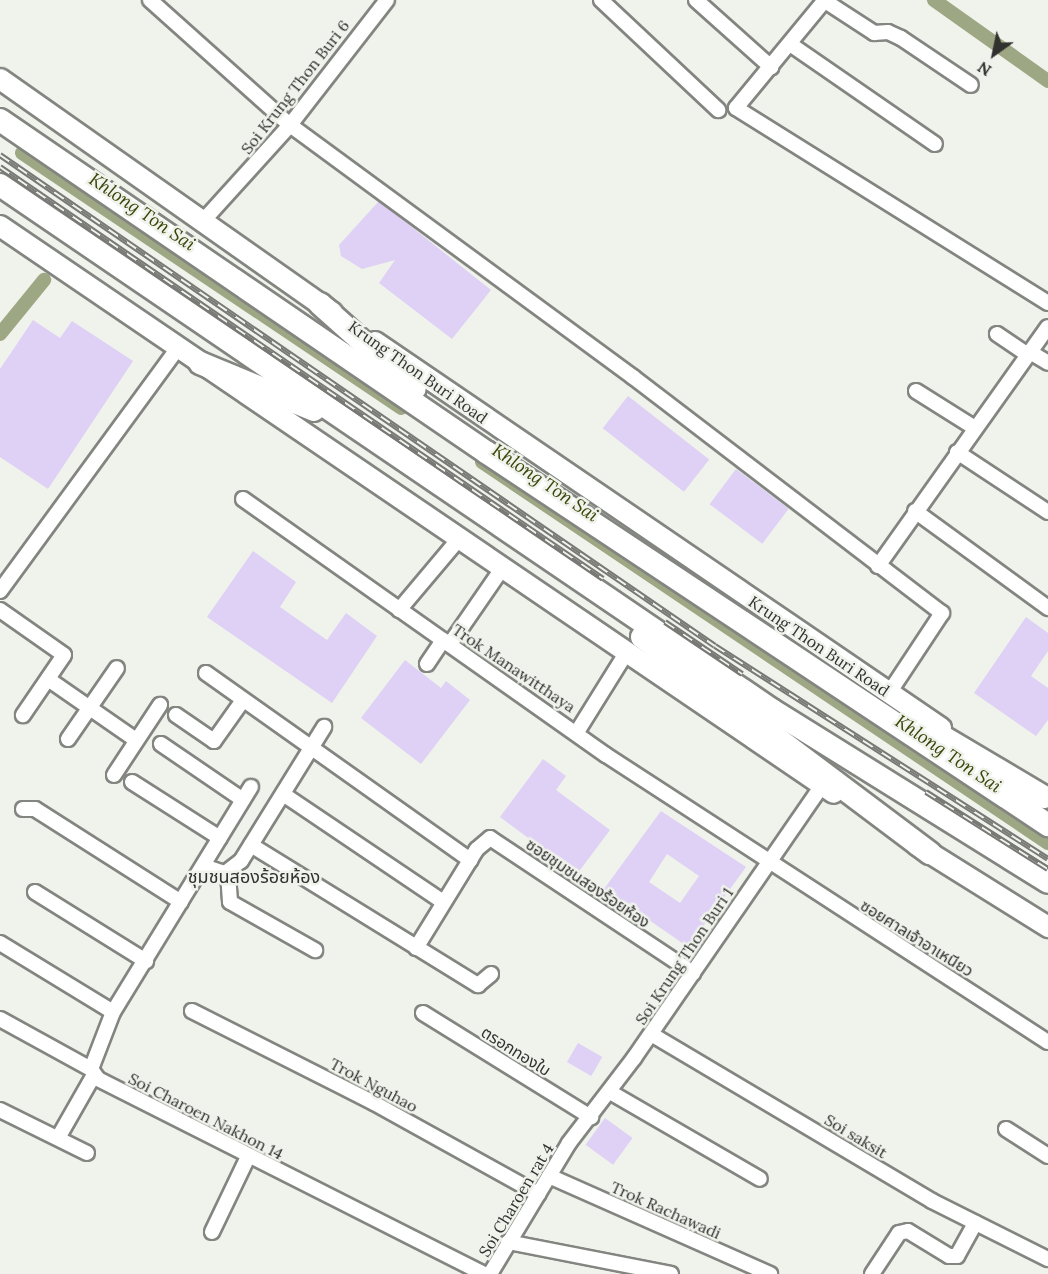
<!DOCTYPE html>
<html>
<head>
<meta charset="utf-8">
<style>
  body { margin:0 }
  #map { position:relative; width:1048px; height:1274px; overflow:hidden; background:#f0f2ec; font-family:Lora,"Noto Sans Thai",serif }
  div>[style] { position:absolute }
  [style*='--x'] { left:calc(var(--x)*1px); top:calc(var(--y)*1px); width:calc(var(--w)*1px); rotate:calc(var(--a)*1deg) }
  .canal>* { height:14px; margin:-7px; padding:0 7px; transform-origin:7px; border-radius:7px; background:#9ea784 }
  .building>* { inset:0; background:#ded1f5; transform-origin:0 0 }
  .roads { filter:drop-shadow(2px 0 #838580) drop-shadow(-2px 0 #838580) drop-shadow(0 2px #838580) drop-shadow(0 -2px #838580) }
  .street>* { height:14px; margin:-7px; padding:0 7px; transform-origin:7px; border-radius:7px; background:#fff }
  .secondary>* { height:20px; margin:-10px; padding:0 10px; transform-origin:10px; border-radius:10px; background:#fff }
  .primary>* { height:22px; margin:-11px; padding:0 11px; transform-origin:11px; border-radius:11px; background:#fff }
  .rail>* { height:6px; margin-top:-3px; transform-origin:0; background:repeating-linear-gradient(90deg,#f0f2ec 0 11px,#787875 0 22px); box-sizing:border-box; border-block:2px solid #787875 }
  span { translate:-50% -50%; white-space:nowrap; text-align:center; line-height:1.15; -webkit-text-stroke:5px #f0f2ec; paint-order:stroke }
  .street-label { font-size:16px; color:#31312f }
  .water-label { font-size:18px; color:#394306; font-style:italic }
  .neighbourhood-label { font-size:18px; color:#31312f }
  .north { position:absolute; left:964px; top:24px; width:60px; height:60px; -webkit-text-stroke:4px #f0f2ec; paint-order:stroke; rotate:213deg; font-size:16px; font-weight:700; line-height:24px; text-align:center; color:#31312f }
  .north::after { content:''; display:block; margin:auto; width:21px; height:27px; background:#31312f; clip-path:polygon(50% 0,100% 100%,50% 72%,0 100%) }
</style>
</head>
<body>
<div id="map">
  <div class="canal">
    <div style="--x:934;--y:0;--w:140;--a:35.4"></div>
    <div style="--x:22;--y:153;--w:457;--a:33.9"></div>
    <div style="--x:0;--y:334;--w:70;--a:-50.8"></div>
    <div style="--x:482;--y:462;--w:682;--a:33.95"></div>
  </div>
  <div class="building">
    <div style="clip-path:polygon(379px 201px,491px 290px,452px 339px,379px 283px,395px 260px,362px 269px,341px 256px,339px 245px)"></div>
    <div style="clip-path:polygon(33px 320px,60px 338px,72px 321px,133px 361px,48px 489px,0 457px,0 369px)"></div>
    <div style="left:628px;top:396px;width:103px;height:41px;rotate:38deg"></div>
    <div style="left:736px;top:469px;width:66px;height:44px;rotate:37deg"></div>
    <div style="clip-path:polygon(253px 551px,296px 582px,280px 607px,327px 640px,346px 613px,377px 636px,332px 703px,207px 617px)"></div>
    <div style="clip-path:polygon(1026px 617px,1048px 633px,1048px 651px,1031px 676px,1048px 688px,1048px 720px,1036px 736px,974px 693px)"></div>
    <div style="clip-path:polygon(405px 660px,441px 688px,446px 681px,470px 700px,421px 764px,361px 718px)"></div>
    <div style="clip-path:polygon(543px 759px,566px 776px,556px 790px,610px 830px,577px 874px,500px 817px)"></div>
    <div style="clip-path:polygon(evenodd,661px 811px,746px 867px,688px 947px,604px 889px,661px 811px,667px 854px,699px 876px,680px 903px,649px 882px,667px 854px)"></div>
    <div style="left:578px;top:1043px;width:28px;height:22px;rotate:30deg"></div>
    <div style="left:605px;top:1118px;width:34px;height:33px;rotate:36deg"></div>
  </div>
  <div class="roads">
    <div class="street">
      <div style="--x:150;--y:0;--w:188;--a:41.8"></div>
      <div style="--x:290;--y:125;--w:426;--a:36.3"></div>
      <div style="--x:633;--y:377;--w:389;--a:37.4"></div>
      <div style="--x:942;--y:613;--w:96;--a:123.5"></div>
      <div style="--x:601;--y:0;--w:161;--a:43.2"></div>
      <div style="--x:696;--y:0;--w:101;--a:41.8"></div>
      <div style="--x:825;--y:0;--w:140;--a:129.5"></div>
      <div style="--x:736;--y:108;--w:368;--a:32"></div>
      <div style="--x:825;--y:1;--w:59;--a:33.1"></div>
      <div style="--x:874;--y:33;--w:14;--a:-4"></div>
      <div style="--x:888;--y:32;--w:14;--a:25"></div>
      <div style="--x:901;--y:38;--w:84;--a:33.9"></div>
      <div style="--x:790;--y:44;--w:176;--a:34.6"></div>
      <div style="--x:203;--y:221;--w:130;--a:-47.8"></div>
      <div style="--x:290;--y:125;--w:158;--a:-52.2"></div>
      <div style="--x:997;--y:334;--w:37;--a:34"></div>
      <div style="--x:1030;--y:352;--w:21;--a:31"></div>
      <div style="--x:916;--y:391;--w:70;--a:32.1"></div>
      <div style="--x:957;--y:452;--w:109;--a:33.4"></div>
      <div style="--x:243;--y:499;--w:444;--a:35.2"></div>
      <div style="--x:606;--y:755;--w:527;--a:33"></div>
      <div style="--x:915;--y:511;--w:165;--a:36.1"></div>
      <div style="--x:878;--y:566;--w:293;--a:-54.6"></div>
      <div style="--x:0;--y:591;--w:301;--a:-53.8"></div>
      <div style="--x:0;--y:610;--w:78;--a:35.1"></div>
      <div style="--x:64;--y:655;--w:73;--a:124.3"></div>
      <div style="--x:399;--y:610;--w:92;--a:-49.9"></div>
      <div style="--x:450;--y:644;--w:90;--a:-55.4"></div>
      <div style="--x:427;--y:664;--w:29;--a:-56"></div>
      <div style="--x:206;--y:673;--w:324;--a:35.3"></div>
      <div style="--x:48;--y:679;--w:107;--a:34.7"></div>
      <div style="--x:176;--y:715;--w:46;--a:34.4"></div>
      <div style="--x:214;--y:741;--w:50;--a:-54.7"></div>
      <div style="--x:577;--y:732;--w:91;--a:-58.1"></div>
      <div style="--x:68;--y:739;--w:86;--a:-55.4"></div>
      <div style="--x:161;--y:744;--w:99;--a:34.3"></div>
      <div style="--x:114;--y:775;--w:84;--a:-56.7"></div>
      <div style="--x:132;--y:782;--w:104;--a:32.5"></div>
      <div style="--x:283;--y:794;--w:193;--a:34"></div>
      <div style="--x:23;--y:809;--w:12;--a:0"></div>
      <div style="--x:35;--y:809;--w:173;--a:32.5"></div>
      <div style="--x:251;--y:845;--w:267;--a:31.7"></div>
      <div style="--x:478;--y:985;--w:17;--a:-40"></div>
      <div style="--x:203;--y:866;--w:23;--a:18"></div>
      <div style="--x:225;--y:873;--w:20;--a:-37"></div>
      <div style="--x:241;--y:861;--w:158;--a:-58.2"></div>
      <div style="--x:228;--y:873;--w:29;--a:86"></div>
      <div style="--x:230;--y:902;--w:98;--a:29.5"></div>
      <div style="--x:35;--y:892;--w:131;--a:31.9"></div>
      <div style="--x:0;--y:943;--w:132;--a:31.4"></div>
      <div style="--x:113;--y:1012;--w:61;--a:111.1"></div>
      <div style="--x:91;--y:1069;--w:12;--a:55"></div>
      <div style="--x:98;--y:1079;--w:432;--a:26.8"></div>
      <div style="--x:416;--y:948;--w:116;--a:-58.4"></div>
      <div style="--x:477;--y:849;--w:17;--a:-40"></div>
      <div style="--x:490;--y:838;--w:244;--a:33.6"></div>
      <div style="--x:192;--y:1011;--w:204;--a:26.8"></div>
      <div style="--x:374;--y:1103;--w:188;--a:29"></div>
      <div style="--x:113;--y:1012;--w:264;--a:-58.5"></div>
      <div style="--x:423;--y:1013;--w:198;--a:31.8"></div>
      <div style="--x:0;--y:1019;--w:104;--a:28.8"></div>
      <div style="--x:651;--y:1034;--w:327;--a:30.7"></div>
      <div style="--x:932;--y:1201;--w:130;--a:26.6"></div>
      <div style="--x:610;--y:1092;--w:173;--a:30.1"></div>
      <div style="--x:0;--y:1110;--w:97;--a:26.3"></div>
      <div style="--x:1006;--y:1129;--w:50;--a:32.7"></div>
      <div style="--x:58;--y:1138;--w:73;--a:-60.3"></div>
      <div style="--x:549;--y:1176;--w:242;--a:23.9"></div>
      <div style="--x:212;--y:1232;--w:83;--a:-64.4"></div>
      <div style="--x:508;--y:1242;--w:166;--a:11.1"></div>
      <div style="--x:490;--y:1274;--w:153;--a:-58.9"></div>
      <div style="--x:569;--y:1143;--w:107;--a:-52.6"></div>
      <div style="--x:634;--y:1058;--w:331;--a:-55.4"></div>
      <div style="--x:872;--y:1274;--w:49;--a:-56.6"></div>
      <div style="--x:899;--y:1233;--w:9;--a:-13"></div>
      <div style="--x:908;--y:1231;--w:48;--a:31.4"></div>
      <div style="--x:949;--y:1256;--w:8;--a:0"></div>
      <div style="--x:957;--y:1256;--w:38;--a:-61"></div>
    </div>
    <div class="secondary">
      <div style="--x:0;--y:79;--w:406;--a:35.1"></div>
      <div style="--x:0;--y:226;--w:1008;--a:34.21"></div>
      <div style="--x:375;--y:342;--w:685;--a:34.29"></div>
      <div style="--x:917;--y:845;--w:155;--a:32"></div>
    </div>
    <div class="primary">
      <div style="--x:0;--y:120;--w:589;--a:34.34"></div>
      <div style="--x:486;--y:452;--w:675;--a:33.57"></div>
      <div style="--x:0;--y:185;--w:934;--a:34.22"></div>
      <div style="--x:772;--y:710;--w:325;--a:31.9"></div>
      <div style="--x:320;--y:304;--w:127;--a:41.8"></div>
      <div style="--x:200;--y:363;--w:123;--a:22.4"></div>
      <div style="--x:642;--y:637;--w:360;--a:36.9"></div>
      <div style="--x:921;--y:724;--w:143;--a:30.7"></div>
    </div>
  </div>
  <div class="rail">
    <div style="--x:0;--y:155;--w:867;--a:34.48"></div>
    <div style="--x:715;--y:646;--w:395;--a:32.6"></div>
    <div style="--x:0;--y:167;--w:730;--a:34.34"></div>
    <div style="--x:665;--y:622;--w:93;--a:34"></div>
    <div style="--x:926;--y:792;--w:144;--a:32.3"></div>
  </div>
  <div class="street-label">
    <span style="left:295px;top:87px;rotate:-52deg">Soi Krung Thon Buri 6</span>
    <span style="left:418px;top:372px;rotate:35deg">Krung Thon Buri Road</span>
    <span style="left:819px;top:646px;rotate:34deg">Krung Thon Buri Road</span>
    <span style="left:514px;top:668px;rotate:34deg">Trok Manawitthaya</span>
    <span style="left:588px;top:883px;rotate:34deg">ซอยชุมชนสองร้อยห้อง</span>
    <span style="left:917px;top:938px;rotate:32deg">ซอยศาลเจ้าอาเหนียว</span>
    <span style="left:684px;top:956px;rotate:-56deg">Soi Krung Thon Buri 1</span>
    <span style="left:516px;top:1051px;rotate:32deg">ตรอกทองใบ</span>
    <span style="left:374px;top:1085px;rotate:28deg">Trok Nguhao</span>
    <span style="left:206px;top:1116px;rotate:27deg">Soi Charoen Nakhon 14</span>
    <span style="left:856px;top:1136px;rotate:31deg">Soi saksit</span>
    <span style="left:516px;top:1200px;rotate:-59deg">Soi Charoen rat 4</span>
    <span style="left:666px;top:1210px;rotate:24deg">Trok Rachawadi</span>
  </div>
  <div class="water-label">
    <span style="left:142px;top:212px;rotate:34deg">Khlong Ton Sai</span>
    <span style="left:545px;top:483px;rotate:34deg">Khlong Ton Sai</span>
    <span style="left:948px;top:754px;rotate:34deg">Khlong Ton Sai</span>
  </div>
  <div class="neighbourhood-label">
    <span style="left:254px;top:877px">ชุมชนสองร้อยห้อง</span>
  </div>
  <div class="north">N</div>
</div>
</body>
</html>
